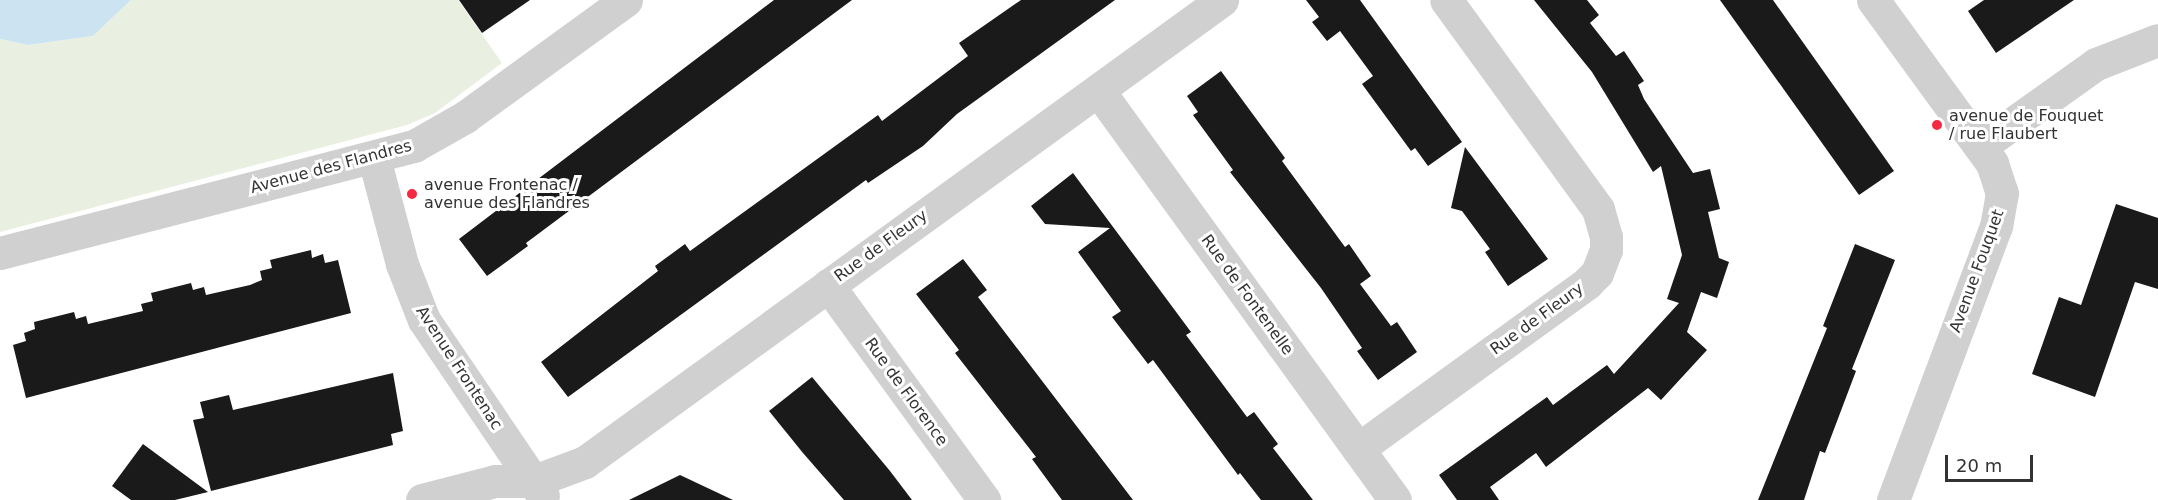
<!DOCTYPE html>
<html>
<head>
<meta charset="utf-8">
<style>
  body { margin:0 }
  #map { position:relative; width:2158px; height:500px; overflow:hidden; background:#fff; font-family:"DejaVu Sans",sans-serif }
  div>[style] { position:absolute }
  [style*='--x'] { left:calc(var(--x)*1px); top:calc(var(--y)*1px); width:calc(var(--w)*1px); rotate:calc(var(--a)*1deg) }
  .green>* { inset:0; background:#eaf0e1 }
  .water>* { inset:0; background:#cce4f1 }
  .building>* { inset:0; background:#1a1a1a }
  .minor>* { height:33px; margin:-16.5px; padding:0 16.5px; transform-origin:16.5px; border-radius:16.5px; background:#d0d0d0 }
  .dots>* { width:16px; height:16px; translate:-50% -50%; box-sizing:border-box; border:3px solid #fff; border-radius:50% }
  span { translate:-50% -50%; white-space:nowrap; text-align:center; line-height:1.15; -webkit-text-stroke:6px #fff; paint-order:stroke }
  .poi-label { font-size:16px; color:#333 }
  .left { translate:0 -50%; text-align:left }
  .street-label { font-size:16px; color:#333 }
  .scale { position:absolute; left:1945px; top:455px; width:88px; height:27px; box-sizing:border-box; border:3px solid #333; border-top:0; padding-left:8px; font-size:18px; line-height:21px; white-space:nowrap; color:#333; -webkit-text-stroke:4px #fff; paint-order:stroke }
</style>
</head>
<body>
<div id="map">
  <div class="green">
    <div style="clip-path:polygon(131px 0,458px 0,502px 63px,435px 113px,407px 125px,0 232px,0 39px,28px 45px,93px 36px)"></div>
  </div>
  <div class="water">
    <div style="clip-path:polygon(0 0,131px 0,93px 36px,28px 45px,0 39px)"></div>
  </div>
  <div class="building">
    <div style="clip-path:polygon(459px 0,530px 0,482px 33px)"></div>
    <div style="clip-path:polygon(774px 0,852px 0,526px 243px,528px 246px,487px 276px,459px 239px)"></div>
    <div style="clip-path:polygon(1021px 0,1115px 0,957px 114px,923px 146px,868px 183px,866px 180px,568px 397px,541px 362px,658px 271px,655px 266px,685px 244px,690px 251px,878px 115px,882px 121px,968px 56px,959px 43px)"></div>
    <div style="clip-path:polygon(1306px 0,1360px 0,1462px 142px,1428px 166px,1415px 148px,1411px 151px,1362px 84px,1373px 76px,1340px 31px,1327px 41px,1312px 22px,1319px 17px)"></div>
    <div style="clip-path:polygon(1534px 0,1587px 0,1599px 15px,1590px 23px,1616px 56px,1624px 51px,1644px 81px,1638px 85px,1644px 99px,1693px 173px,1710px 169px,1720px 209px,1708px 212px,1719px 258px,1729px 262px,1717px 298px,1701px 292px,1687px 332px,1707px 350px,1661px 400px,1648px 388px,1546px 467px,1536px 453px,1490px 487px,1499px 500px,1457px 500px,1439px 475px,1547px 397px,1553px 405px,1607px 365px,1614px 374px,1679px 303px,1667px 299px,1682px 255px,1661px 166px,1653px 172px,1592px 72px)"></div>
    <div style="clip-path:polygon(1720px 0,1773px 0,1894px 171px,1859px 195px)"></div>
    <div style="clip-path:polygon(1984px 0,2074px 0,1996px 53px,1968px 11px)"></div>
    <div style="clip-path:polygon(1221px 71px,1285px 158px,1282px 161px,1345px 247px,1349px 244px,1371px 276px,1360px 284px,1391px 326px,1397px 322px,1417px 352px,1378px 380px,1357px 351px,1362px 348px,1321px 288px,1230px 172px,1233px 170px,1193px 115px,1198px 112px,1187px 96px)"></div>
    <div style="clip-path:polygon(1465px 147px,1548px 259px,1508px 286px,1485px 252px,1490px 249px,1462px 211px,1451px 208px)"></div>
    <div style="clip-path:polygon(1073px 173px,1191px 332px,1186px 335px,1247px 417px,1254px 412px,1278px 444px,1273px 448px,1313px 500px,1261px 500px,1240px 473px,1238px 475px,1153px 360px,1148px 364px,1112px 317px,1121px 311px,1078px 252px,1110px 228px,1045px 224px,1031px 206px)"></div>
    <div style="clip-path:polygon(2116px 204px,2158px 218px,2158px 289px,2135px 282px,2095px 397px,2032px 374px,2059px 297px,2081px 305px)"></div>
    <div style="clip-path:polygon(1855px 244px,1895px 260px,1852px 369px,1856px 371px,1825px 453px,1820px 451px,1804px 500px,1758px 500px,1827px 328px,1823px 326px)"></div>
    <div style="clip-path:polygon(311px 250px,312px 258px,323px 254px,325px 263px,338px 260px,351px 313px,26px 398px,13px 345px,26px 341px,24px 333px,35px 329px,34px 322px,74px 312px,76px 319px,86px 316px,88px 324px,143px 311px,141px 304px,153px 301px,151px 293px,191px 283px,193px 290px,204px 287px,206px 295px,250px 285px,262px 280px,260px 271px,272px 268px,270px 260px)"></div>
    <div style="clip-path:polygon(963px 259px,987px 290px,978px 297px,1133px 500px,1062px 500px,1032px 459px,1036px 457px,955px 353px,959px 350px,916px 294px)"></div>
    <div style="clip-path:polygon(393px 373px,403px 431px,391px 434px,393px 445px,211px 491px,193px 420px,204px 418px,200px 402px,229px 395px,233px 410px)"></div>
    <div style="clip-path:polygon(812px 377px,890px 471px,912px 500px,844px 500px,803px 453px,769px 411px)"></div>
    <div style="clip-path:polygon(143px 444px,208px 492px,175px 500px,131px 500px,112px 486px)"></div>
    <div style="clip-path:polygon(680px 475px,733px 500px,629px 500px)"></div>
  </div>
  <div class="minor">
    <div style="--x:1873;--y:0;--w:202;--a:53.9"></div>
    <div style="--x:1992;--y:163;--w:32;--a:72"></div>
    <div style="--x:2002;--y:193;--w:34;--a:100"></div>
    <div style="--x:1996;--y:226;--w:293;--a:110.6"></div>
    <div style="--x:1098;--y:90;--w:506;--a:54.08"></div>
    <div style="--x:1981;--y:146;--w:141;--a:-35.5"></div>
    <div style="--x:2096;--y:64;--w:66;--a:-21.2"></div>
    <div style="--x:374;--y:158;--w:110;--a:75.2"></div>
    <div style="--x:402;--y:264;--w:60;--a:68.6"></div>
    <div style="--x:424;--y:320;--w:212;--a:55.9"></div>
    <div style="--x:0;--y:253;--w:428;--a:-14.5"></div>
    <div style="--x:414;--y:146;--w:59;--a:-29.6"></div>
    <div style="--x:465;--y:117;--w:199;--a:-36"></div>
    <div style="--x:828;--y:285;--w:266;--a:54"></div>
    <div style="--x:1358;--y:449;--w:283;--a:-35.9"></div>
    <div style="--x:1587;--y:283;--w:14;--a:-45"></div>
    <div style="--x:1597;--y:273;--w:25;--a:-69"></div>
    <div style="--x:1606;--y:250;--w:13;--a:-90"></div>
    <div style="--x:1606;--y:237;--w:29;--a:-106"></div>
    <div style="--x:1598;--y:209;--w:258;--a:-126"></div>
    <div style="--x:422;--y:500;--w:75;--a:-14.6"></div>
    <div style="--x:495;--y:481;--w:39;--a:0"></div>
    <div style="--x:534;--y:481;--w:54;--a:-20.4"></div>
    <div style="--x:585;--y:462;--w:787;--a:-35.95"></div>
  </div>
  <div class="dots">
    <div style="left:1937px;top:125px;background:#f52a42"></div>
    <div style="left:412px;top:194px;background:#f52a42"></div>
  </div>
  <div class="poi-label">
    <span class="left" style="left:1949px;top:125px">avenue de Fouquet<br>/ rue Flaubert</span>
    <span class="left" style="left:424px;top:194px">avenue Frontenac /<br>avenue des Flandres</span>
  </div>
  <div class="street-label">
    <span style="left:331px;top:167px;rotate:-15deg">Avenue des Flandres</span>
    <span style="left:881px;top:246px;rotate:-36deg">Rue de Fleury</span>
    <span style="left:1977px;top:271px;rotate:-70deg">Avenue Fouquet</span>
    <span style="left:1247px;top:295px;rotate:54deg">Rue de Fontenelle</span>
    <span style="left:1537px;top:319px;rotate:-36deg">Rue de Fleury</span>
    <span style="left:459px;top:368px;rotate:57deg">Avenue Frontenac</span>
    <span style="left:906px;top:392px;rotate:54deg">Rue de Florence</span>
  </div>
  <div class="scale">20 m</div>
</div>
</body>
</html>
